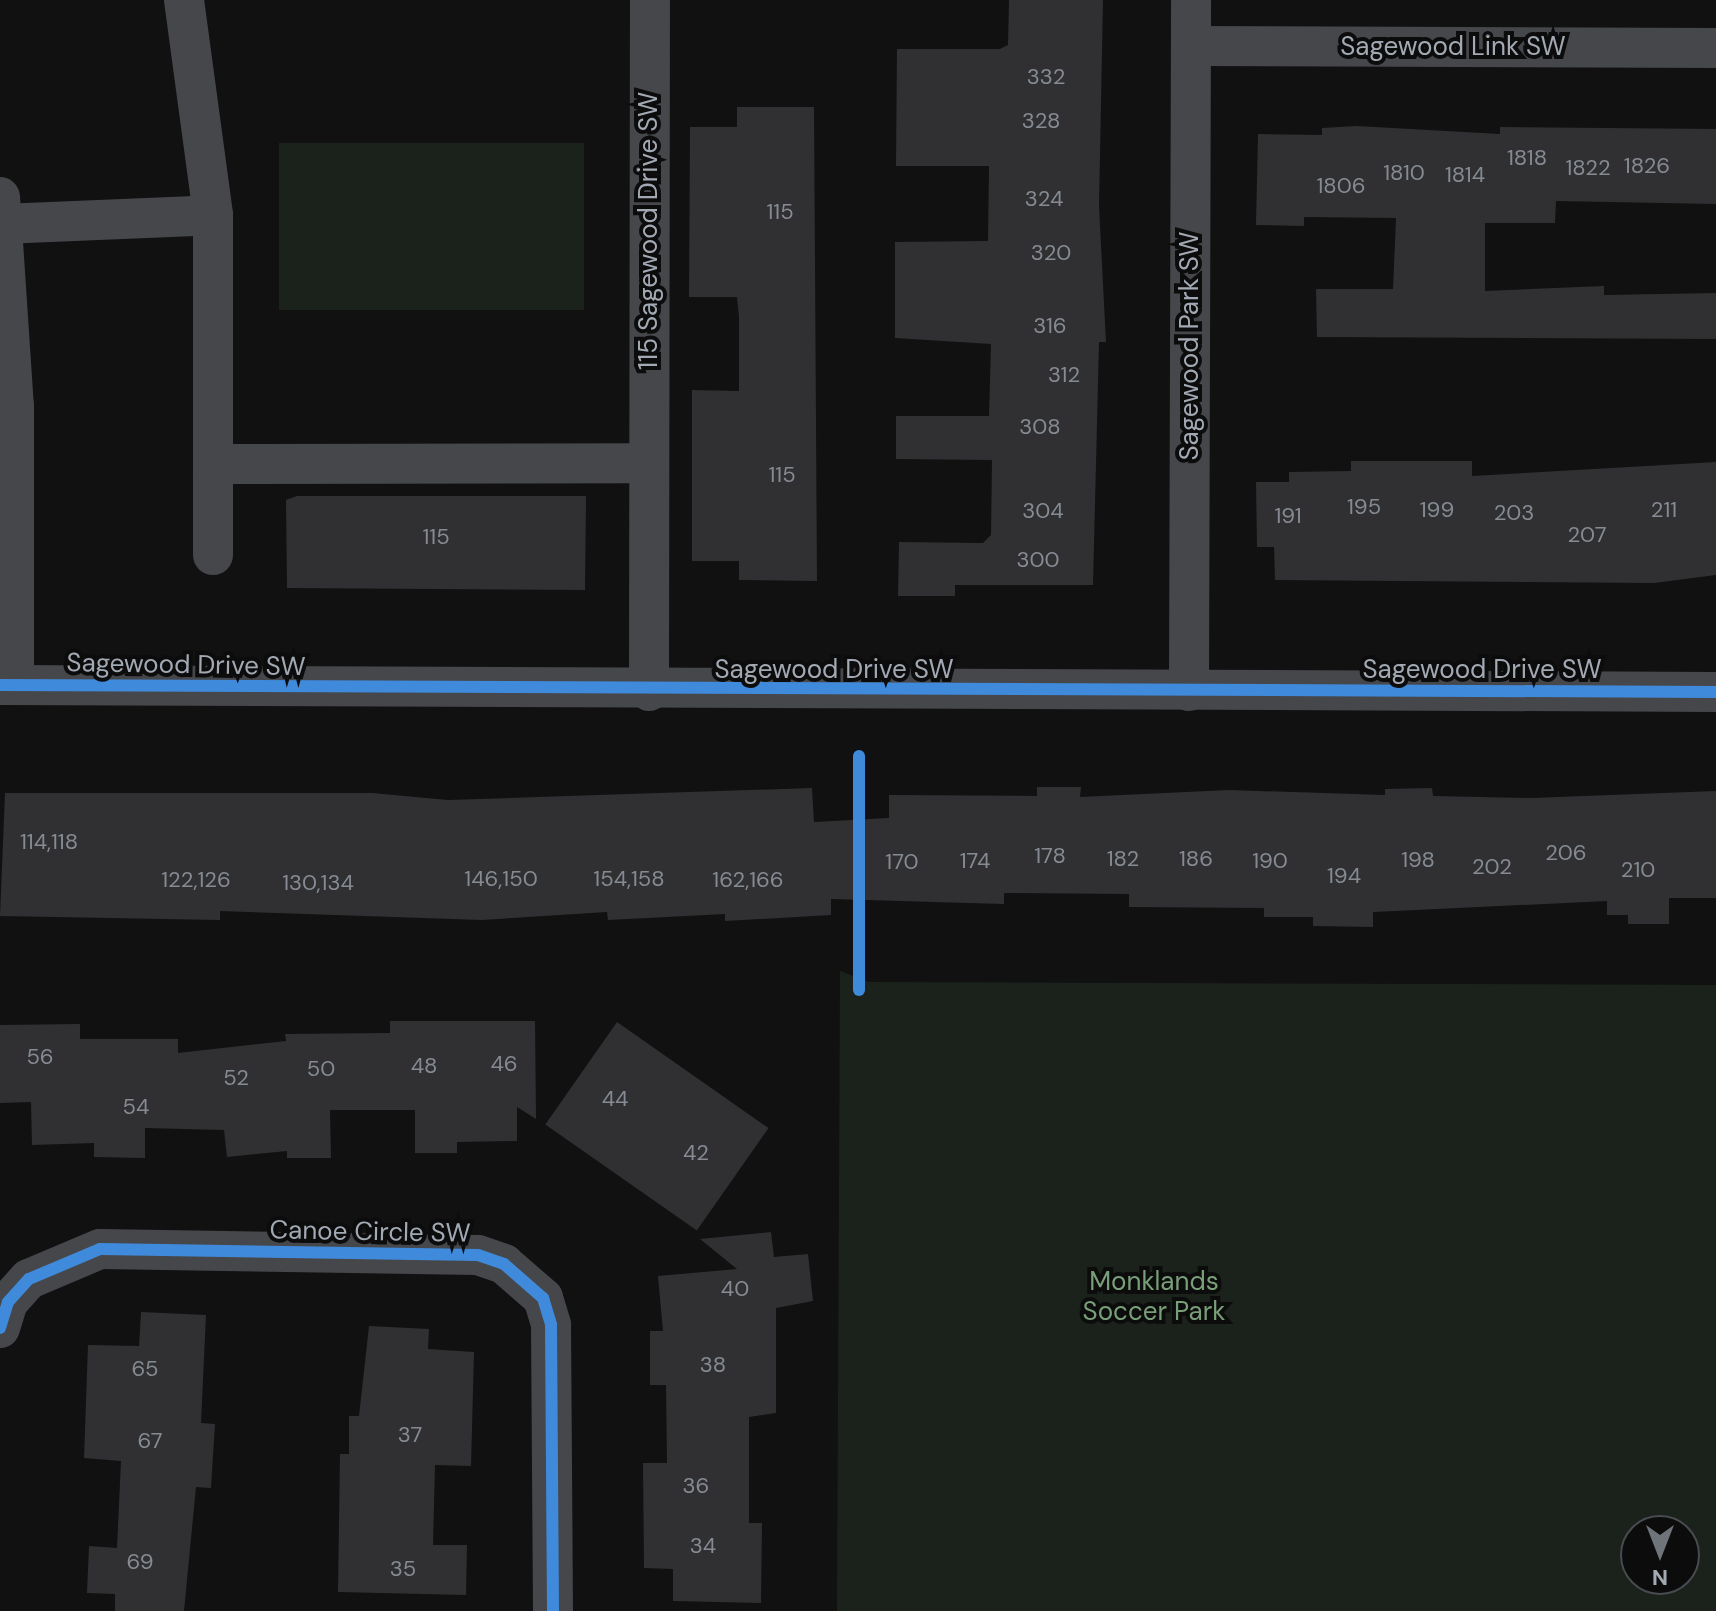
<!DOCTYPE html>
<html>
<head>
<meta charset="utf-8">
<style>
  body { margin:0 }
  #map { position:relative; width:1716px; height:1611px; overflow:hidden; background:#111112; font-family:"DM Sans",sans-serif }
  div>[style] { position:absolute }
  [style*='--x'] { left:calc(var(--x)*1px); top:calc(var(--y)*1px); width:calc(var(--w)*1px); rotate:calc(var(--a)*1deg) }
  .green>* { inset:0; background:#1b221c; transform-origin:0 0 }
  .building>* { inset:0; background:#303032; transform-origin:0 0 }
  .minor>* { height:40px; margin:-20px; padding:0 20px; transform-origin:20px; border-radius:20px; background:#46474a }
  .cycleway>* { height:12px; margin:-6px; padding:0 6px; transform-origin:6px; border-radius:6px; background:#408adc }
  span { translate:-50% -50%; white-space:nowrap; text-align:center; line-height:1.15; -webkit-text-stroke:8px #0c0c0d; paint-order:stroke }
  .number-label { font-size:22px; color:#868b93 }
  .number-label span { -webkit-text-stroke-width:0 }
  .street-label { font-size:26px; color:#a2a9b3 }
  .park-label { font-size:26px; color:#799f78 }
  .north { position:absolute; left:1620px; top:1515px; width:80px; height:80px; box-sizing:border-box; background:#0c0c0d; border:2px solid #484b4f; border-radius:50%; rotate:180deg; font-size:22px; font-weight:700; line-height:32px; text-align:center; color:#a2a9b3 }
  .north::after { content:''; display:block; margin:auto; width:28px; height:36px; background:#6f747b; clip-path:polygon(50% 0,100% 100%,50% 72%,0 100%) }
</style>
</head>
<body>
<div id="map">
  <div class="green">
    <div style="left:279px;top:143px;width:305px;height:167px"></div>
    <div style="clip-path:polygon(evenodd,840px 971px,869px 982px,1716px 985px,1716px 1611px,837px 1611px,840px 971px,1636px 1531px,1684px 1531px,1684px 1579px,1636px 1579px,1636px 1531px)"></div>
  </div>
  <div class="building">
    <div style="clip-path:polygon(1009px 0,1103px 0,1099px 206px,1106px 342px,1099px 342px,1093px 585px,955px 585px,955px 596px,898px 596px,899px 542px,983px 543px,991px 535px,992px 460px,896px 459px,896px 416px,989px 416px,991px 344px,895px 338px,895px 242px,988px 241px,989px 166px,896px 166px,897px 49px,1000px 49px,1008px 45px)"></div>
    <div style="clip-path:polygon(737px 107px,814px 107px,817px 581px,739px 580px,739px 561px,692px 561px,692px 390px,739px 391px,739px 317px,737px 297px,689px 297px,690px 127px,737px 127px)"></div>
    <div style="clip-path:polygon(1357px 126px,1500px 134px,1500px 127px,1716px 129px,1716px 204px,1556px 201px,1555px 223px,1485px 223px,1485px 291px,1604px 286px,1604px 295px,1716px 293px,1716px 339px,1317px 337px,1316px 289px,1393px 289px,1396px 218px,1304px 217px,1304px 226px,1256px 225px,1258px 134px,1322px 135px,1322px 128px)"></div>
    <div style="clip-path:polygon(1351px 461px,1472px 461px,1472px 476px,1716px 462px,1716px 575px,1654px 583px,1275px 580px,1274px 547px,1257px 547px,1256px 482px,1289px 482px,1289px 472px,1351px 471px)"></div>
    <div style="clip-path:polygon(297px 496px,586px 496px,585px 590px,287px 588px,286px 500px)"></div>
    <div style="clip-path:polygon(1037px 787px,1081px 787px,1080px 797px,1229px 790px,1385px 795px,1385px 789px,1432px 788px,1433px 796px,1532px 798px,1716px 791px,1716px 898px,1669px 898px,1669px 924px,1628px 924px,1628px 915px,1607px 915px,1607px 901px,1373px 912px,1373px 927px,1313px 926px,1313px 917px,1264px 917px,1264px 908px,1129px 907px,1129px 894px,1004px 893px,1004px 904px,831px 899px,831px 915px,725px 921px,725px 914px,608px 920px,607px 912px,482px 920px,220px 911px,220px 920px,0 916px,5px 793px,372px 793px,448px 800px,812px 788px,814px 822px,889px 818px,889px 795px,1037px 796px)"></div>
    <div style="clip-path:polygon(390px 1021px,535px 1021px,536px 1119px,517px 1107px,517px 1141px,457px 1142px,457px 1153px,415px 1153px,415px 1110px,330px 1110px,331px 1158px,287px 1158px,287px 1151px,227px 1157px,224px 1130px,145px 1128px,145px 1158px,94px 1157px,94px 1143px,32px 1145px,31px 1102px,0 1103px,0 1025px,80px 1024px,80px 1039px,178px 1039px,178px 1053px,286px 1041px,285px 1034px,390px 1033px)"></div>
    <div style="left:617px;top:1022px;width:185px;height:125px;rotate:35deg"></div>
    <div style="clip-path:polygon(771px 1232px,774px 1257px,808px 1254px,813px 1301px,776px 1308px,776px 1413px,749px 1417px,749px 1523px,762px 1523px,761px 1603px,673px 1601px,673px 1569px,644px 1568px,643px 1463px,667px 1463px,666px 1385px,650px 1385px,650px 1331px,663px 1331px,658px 1276px,737px 1269px,700px 1239px)"></div>
    <div style="clip-path:polygon(141px 1312px,206px 1315px,201px 1423px,215px 1424px,211px 1488px,196px 1487px,184px 1611px,115px 1611px,115px 1594px,87px 1593px,89px 1546px,117px 1548px,121px 1461px,84px 1458px,88px 1345px,139px 1346px)"></div>
    <div style="clip-path:polygon(369px 1326px,429px 1329px,428px 1349px,474px 1352px,471px 1466px,435px 1465px,433px 1545px,467px 1545px,466px 1595px,338px 1592px,340px 1454px,349px 1454px,349px 1416px,359px 1416px)"></div>
  </div>
  <div class="minor">
    <div style="--x:184;--y:0;--w:217;--a:82.3"></div>
    <div style="--x:213;--y:215;--w:340;--a:90"></div>
    <div style="--x:1191;--y:46;--w:525;--a:0.22"></div>
    <div style="--x:0;--y:197;--w:209;--a:86.2"></div>
    <div style="--x:14;--y:406;--w:279;--a:90"></div>
    <div style="--x:2;--y:224;--w:211;--a:-2.4"></div>
    <div style="--x:213;--y:464;--w:436;--a:-0.1"></div>
    <div style="--x:0;--y:685;--w:1716;--a:0.23"></div>
    <div style="--x:649;--y:691;--w:691;--a:-89.92"></div>
    <div style="--x:1189;--y:691;--w:691;--a:-89.83"></div>
    <div style="--x:0;--y:1328;--w:27;--a:-73"></div>
    <div style="--x:8;--y:1302;--w:31;--a:-48"></div>
    <div style="--x:29;--y:1279;--w:77;--a:-22.9"></div>
    <div style="--x:100;--y:1249;--w:378;--a:0.9"></div>
    <div style="--x:478;--y:1255;--w:28;--a:19"></div>
    <div style="--x:504;--y:1264;--w:52;--a:41.1"></div>
    <div style="--x:543;--y:1298;--w:28;--a:73"></div>
    <div style="--x:551;--y:1325;--w:286;--a:89.6"></div>
  </div>
  <div class="cycleway">
    <div style="--x:0;--y:685;--w:1716;--a:0.23"></div>
    <div style="--x:859;--y:756;--w:234;--a:90"></div>
    <div style="--x:0;--y:1328;--w:27;--a:-73"></div>
    <div style="--x:8;--y:1302;--w:31;--a:-48"></div>
    <div style="--x:29;--y:1279;--w:77;--a:-22.9"></div>
    <div style="--x:100;--y:1249;--w:378;--a:0.9"></div>
    <div style="--x:478;--y:1255;--w:28;--a:19"></div>
    <div style="--x:504;--y:1264;--w:52;--a:41.1"></div>
    <div style="--x:543;--y:1298;--w:28;--a:73"></div>
    <div style="--x:551;--y:1325;--w:286;--a:89.6"></div>
  </div>
  <div class="number-label">
    <span style="left:1046px;top:77px">332</span>
    <span style="left:1041px;top:121px">328</span>
    <span style="left:1527px;top:158px">1818</span>
    <span style="left:1647px;top:166px">1826</span>
    <span style="left:1588px;top:168px">1822</span>
    <span style="left:1404px;top:173px">1810</span>
    <span style="left:1465px;top:175px">1814</span>
    <span style="left:1341px;top:186px">1806</span>
    <span style="left:1044px;top:199px">324</span>
    <span style="left:780px;top:212px">115</span>
    <span style="left:1051px;top:253px">320</span>
    <span style="left:1050px;top:326px">316</span>
    <span style="left:1064px;top:375px">312</span>
    <span style="left:1040px;top:427px">308</span>
    <span style="left:782px;top:475px">115</span>
    <span style="left:1364px;top:507px">195</span>
    <span style="left:1437px;top:510px">199</span>
    <span style="left:1664px;top:510px">211</span>
    <span style="left:1043px;top:511px">304</span>
    <span style="left:1514px;top:513px">203</span>
    <span style="left:1288px;top:516px">191</span>
    <span style="left:1587px;top:535px">207</span>
    <span style="left:436px;top:537px">115</span>
    <span style="left:1038px;top:560px">300</span>
    <span style="left:49px;top:842px">114,118</span>
    <span style="left:1566px;top:853px">206</span>
    <span style="left:1050px;top:856px">178</span>
    <span style="left:1123px;top:859px">182</span>
    <span style="left:1196px;top:859px">186</span>
    <span style="left:1418px;top:860px">198</span>
    <span style="left:975px;top:861px">174</span>
    <span style="left:1270px;top:861px">190</span>
    <span style="left:902px;top:862px">170</span>
    <span style="left:1492px;top:867px">202</span>
    <span style="left:1638px;top:870px">210</span>
    <span style="left:1344px;top:876px">194</span>
    <span style="left:501px;top:879px">146,150</span>
    <span style="left:629px;top:879px">154,158</span>
    <span style="left:196px;top:880px">122,126</span>
    <span style="left:748px;top:880px">162,166</span>
    <span style="left:318px;top:883px">130,134</span>
    <span style="left:40px;top:1057px">56</span>
    <span style="left:504px;top:1064px">46</span>
    <span style="left:424px;top:1066px">48</span>
    <span style="left:321px;top:1069px">50</span>
    <span style="left:236px;top:1078px">52</span>
    <span style="left:615px;top:1099px">44</span>
    <span style="left:136px;top:1107px">54</span>
    <span style="left:696px;top:1153px">42</span>
    <span style="left:735px;top:1289px">40</span>
    <span style="left:713px;top:1365px">38</span>
    <span style="left:145px;top:1369px">65</span>
    <span style="left:410px;top:1435px">37</span>
    <span style="left:150px;top:1441px">67</span>
    <span style="left:696px;top:1486px">36</span>
    <span style="left:703px;top:1546px">34</span>
    <span style="left:140px;top:1562px">69</span>
    <span style="left:403px;top:1569px">35</span>
  </div>
  <div class="street-label">
    <span style="left:1453px;top:47px">Sagewood Link SW</span>
    <span style="left:649px;top:231px;rotate:-90deg">115 Sagewood Drive SW</span>
    <span style="left:1190px;top:346px;rotate:-90deg">Sagewood Park SW</span>
    <span style="left:186px;top:665px;rotate:1deg">Sagewood Drive SW</span>
    <span style="left:834px;top:670px">Sagewood Drive SW</span>
    <span style="left:1482px;top:670px">Sagewood Drive SW</span>
    <span style="left:370px;top:1232px;rotate:1deg">Canoe Circle SW</span>
  </div>
  <div class="park-label">
    <span style="left:1154px;top:1297px">Monklands<br>Soccer Park</span>
  </div>
  <div class="north">N</div>
</div>
</body>
</html>
